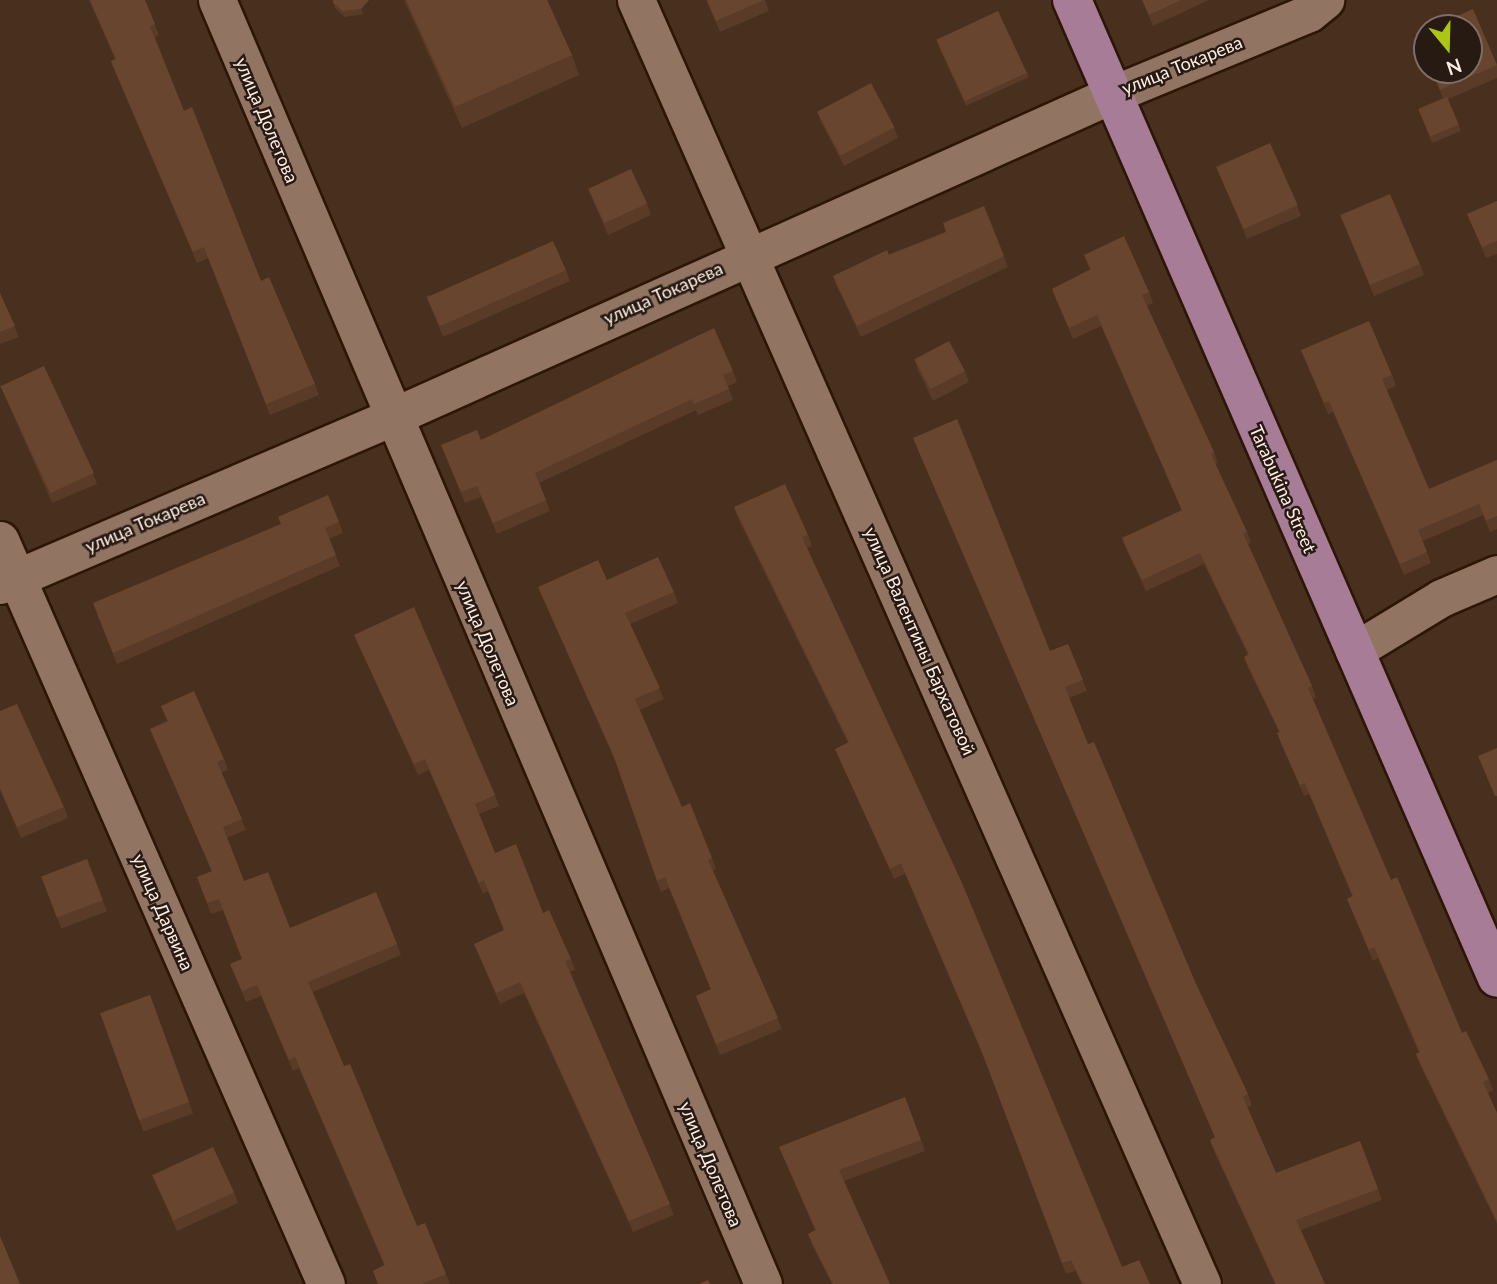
<!DOCTYPE html>
<html>
<head>
<meta charset="utf-8">
<style>
  body { margin:0 }
  #map { position:relative; width:1497px; height:1284px; overflow:hidden; background:#492f1e; font-family:Lato,sans-serif }
  div>[style] { position:absolute }
  [style*='--x'] { left:calc(var(--x)*1px); top:calc(var(--y)*1px); width:calc(var(--w)*1px); rotate:calc(var(--a)*1deg) }
  .roads { filter:drop-shadow(2px 0 #2e1606) drop-shadow(-2px 0 #2e1606) drop-shadow(0 2px #2e1606) drop-shadow(0 -2px #2e1606) }
  .minor>* { height:37px; margin:-18.5px; padding:0 18.5px; transform-origin:18.5px; border-radius:18.5px; background:#927462 }
  .major>* { height:38px; margin:-19px; padding:0 19px; transform-origin:19px; border-radius:19px; background:#a67c97 }
  .wall>* { inset:0; background:#593b28; transform-origin:0 0 }
  .shaded-wall>* { inset:0; background:#483021 }
  .building>* { inset:0; background:#67452f; transform-origin:0 0 }
  span { translate:-50% -50%; white-space:nowrap; text-align:center; line-height:1.15; -webkit-text-stroke:5px #261a13; paint-order:stroke }
  .street-label { font-size:18px; color:#ffede3 }
  .north { position:absolute; left:1413px; top:14px; width:70px; height:70px; box-sizing:border-box; background:#261a13; border:2px solid #7d6e66; border-radius:50%; rotate:161deg; font-size:19px; font-weight:700; line-height:28px; text-align:center; color:#ffede3 }
  .north::after { content:''; display:block; margin:auto; width:24px; height:32px; background:#acc613; clip-path:polygon(50% 0,100% 100%,50% 72%,0 100%) }
</style>
</head>
<body>
<div id="map">
  <div class="roads">
    <div class="minor">
      <div style="--x:217;--y:0;--w:1395;--a:66.96"></div>
      <div style="--x:636;--y:0;--w:1403;--a:66.21"></div>
      <div style="--x:0;--y:540;--w:812;--a:66.34"></div>
      <div style="--x:0;--y:585;--w:426;--a:-23.2"></div>
      <div style="--x:392;--y:417;--w:788;--a:-24.12"></div>
      <div style="--x:1111;--y:95;--w:214;--a:-22.5"></div>
      <div style="--x:1309;--y:13;--w:21;--a:-39"></div>
      <div style="--x:1354;--y:651;--w:102;--a:-31.3"></div>
      <div style="--x:1441;--y:598;--w:61;--a:-23.2"></div>
    </div>
    <div class="major">
      <div style="--x:1072;--y:0;--w:1066;--a:66.51"></div>
    </div>
  </div>
  <div class="wall">
    <div style="clip-path:polygon(89px 0,145px 0,159px 35px,155px 37px,184px 111px,261px 281px,315px 384px,319px 395px,270px 415px,208px 258px,197px 263px,115px 72px,111px 61px,115px 59px)"></div>
    <div style="clip-path:polygon(333px 0,377px 0,364px 14px,345px 17px,335px 8px)"></div>
    <div style="clip-path:polygon(404px 0,547px 0,572px 55px,579px 75px,462px 128px)"></div>
    <div style="clip-path:polygon(706px 0,765px 0,769px 11px,720px 32px)"></div>
    <div style="clip-path:polygon(1142px 0,1209px 0,1153px 26px)"></div>
    <div style="clip-path:polygon(938px 45px,1027px 72px,1029px 77px,966px 106px)"></div>
    <div style="clip-path:polygon(1497px 64px,1497px 78px,1448px 99px,1461px 131px,1432px 143px,1418px 109px,1443px 98px,1431px 70px,1469px 70px)"></div>
    <div style="clip-path:polygon(817px 111px,894px 127px,898px 138px,844px 166px,821px 122px)"></div>
    <div style="clip-path:polygon(1216px 166px,1297px 205px,1301px 216px,1247px 239px)"></div>
    <div style="clip-path:polygon(588px 189px,647px 204px,651px 215px,608px 235px)"></div>
    <div style="clip-path:polygon(1497px 201px,1497px 254px,1486px 258px,1467px 214px)"></div>
    <div style="clip-path:polygon(984px 206px,1008px 267px,861px 337px,837px 287px,833px 276px,946px 232px)"></div>
    <div style="clip-path:polygon(1340px 215px,1420px 264px,1424px 275px,1374px 296px)"></div>
    <div style="clip-path:polygon(1084px 255px,1149px 292px,1153px 303px,1147px 306px,1214px 452px,1218px 463px,1215px 464px,1247px 532px,1251px 543px,1248px 544px,1312px 686px,1316px 697px,1313px 699px,1391px 880px,1462px 1033px,1489px 1079px,1493px 1090px,1488px 1093px,1497px 1113px,1497px 1224px,1420px 1065px,1416px 1054px,1419px 1053px,1378px 958px,1373px 961px,1347px 899px,1352px 896px,1309px 794px,1304px 796px,1281px 744px,1277px 733px,1279px 732px,1248px 668px,1244px 657px,1248px 655px,1204px 564px,1146px 591px,1126px 549px,1122px 538px,1182px 511px,1101px 326px,1073px 339px,1056px 300px,1052px 289px,1090px 270px)"></div>
    <div style="clip-path:polygon(566px 270px,570px 281px,443px 337px,426px 296px)"></div>
    <div style="clip-path:polygon(0 293px,19px 337px,0 344px)"></div>
    <div style="clip-path:polygon(1301px 350px,1392px 375px,1396px 386px,1387px 390px,1429px 489px,1497px 460px,1497px 529px,1490px 532px,1483px 515px,1423px 541px,1431px 563px,1404px 575px,1333px 412px,1328px 414px)"></div>
    <div style="clip-path:polygon(914px 359px,965px 371px,969px 382px,933px 401px,918px 370px)"></div>
    <div style="clip-path:polygon(733px 371px,737px 382px,728px 386px,733px 400px,698px 415px,696px 410px,539px 483px,550px 511px,497px 534px,481px 497px,465px 503px,441px 445px,481px 440px)"></div>
    <div style="clip-path:polygon(0 385px,93px 473px,97px 484px,52px 503px)"></div>
    <div style="clip-path:polygon(913px 438px,1050px 651px,1068px 644px,1087px 691px,1069px 698px,1088px 744px,1196px 984px,1248px 1094px,1252px 1105px,1247px 1108px,1276px 1173px,1360px 1141px,1382px 1200px,1301px 1230px,1325px 1284px,1275px 1284px,1214px 1151px,1210px 1140px,1215px 1138px)"></div>
    <div style="clip-path:polygon(734px 507px,808px 535px,812px 546px,807px 548px,1122px 1267px,1150px 1284px,1082px 1284px,1075px 1271px,1066px 1274px,984px 1058px,905px 874px,894px 879px,835px 749px,848px 743px,738px 518px)"></div>
    <div style="clip-path:polygon(339px 522px,343px 533px,329px 539px,340px 566px,117px 664px,97px 614px)"></div>
    <div style="clip-path:polygon(607px 580px,674px 592px,678px 603px,630px 624px,664px 699px,640px 710px,682px 807px,712px 858px,716px 869px,713px 870px,782px 1029px,720px 1055px,696px 996px,711px 990px,669px 888px,661px 892px,616px 763px,538px 587px)"></div>
    <div style="clip-path:polygon(354px 635px,495px 795px,499px 806px,479px 814px,495px 853px,543px 913px,571px 959px,575px 970px,570px 972px,674px 1215px,633px 1232px,524px 993px,500px 1004px,474px 944px,504px 930px,488px 891px,483px 894px,429px 770px,418px 775px)"></div>
    <div style="clip-path:polygon(161px 706px,224px 759px,228px 770px,221px 773px,246px 830px,227px 838px,244px 881px,290px 928px,397px 944px,401px 955px,313px 992px,344px 1066px,417px 1226px,446px 1274px,450px 1284px,378px 1284px,373px 1271px,384px 1265px,299px 1068px,293px 1071px,261px 996px,246px 1002px,230px 964px,242px 959px,223px 910px,211px 914px,197px 877px,212px 872px,150px 729px,167px 721px)"></div>
    <div style="clip-path:polygon(0 711px,64px 807px,68px 818px,21px 838px,0 790px)"></div>
    <div style="left:87px;top:859px;width:56px;height:49px;rotate:69deg"></div>
    <div style="left:150px;top:995px;width:126px;height:53px;rotate:70deg"></div>
    <div style="clip-path:polygon(905px 1097px,925px 1151px,844px 1181px,890px 1284px,832px 1284px,812px 1245px,808px 1234px,815px 1230px,779px 1147px)"></div>
    <div style="clip-path:polygon(152px 1174px,234px 1192px,238px 1203px,177px 1231px)"></div>
  </div>
  <div class="shaded-wall">
    <div style="clip-path:polygon(369px 0,377px 0,364px 14px,361px 9px)"></div>
  </div>
  <div class="building">
    <div style="clip-path:polygon(90px 0,145px 0,155px 24px,150px 27px,184px 111px,192px 107px,261px 281px,269px 277px,315px 384px,266px 404px,204px 247px,193px 252px,111px 61px,116px 59px)"></div>
    <div style="clip-path:polygon(333px 0,369px 0,361px 9px,343px 11px,333px 3px)"></div>
    <div style="clip-path:polygon(406px 0,547px 0,572px 55px,455px 107px)"></div>
    <div style="clip-path:polygon(707px 0,764px 0,716px 21px)"></div>
    <div style="clip-path:polygon(1142px 0,1181px 0,1149px 15px)"></div>
    <div style="clip-path:polygon(1473px 9px,1497px 65px,1440px 90px,1432px 70px,1469px 70px,1469px 28px,1429px 28px)"></div>
    <div style="left:998px;top:11px;width:68px;height:68px;rotate:65deg"></div>
    <div style="clip-path:polygon(1427px 29px,1427px 59px,1416px 33px)"></div>
    <div style="left:871px;top:83px;width:50px;height:61px;rotate:62deg"></div>
    <div style="left:1447px;top:97px;width:30px;height:31px;rotate:67deg"></div>
    <div style="left:1270px;top:143px;width:68px;height:59px;rotate:66deg"></div>
    <div style="left:631px;top:169px;width:38px;height:47px;rotate:65deg"></div>
    <div style="left:1390px;top:194px;width:76px;height:54px;rotate:67deg"></div>
    <div style="clip-path:polygon(1497px 201px,1497px 241px,1482px 247px,1467px 214px)"></div>
    <div style="clip-path:polygon(984px 206px,1004px 256px,857px 326px,833px 276px,887px 250px,889px 255px,946px 232px,943px 223px)"></div>
    <div style="clip-path:polygon(1124px 236px,1149px 292px,1142px 295px,1214px 452px,1211px 454px,1247px 532px,1243px 533px,1312px 686px,1308px 688px,1391px 880px,1397px 877px,1462px 1033px,1466px 1031px,1489px 1079px,1483px 1082px,1497px 1113px,1497px 1221px,1416px 1054px,1420px 1052px,1374px 947px,1369px 950px,1347px 899px,1353px 896px,1305px 783px,1300px 785px,1277px 733px,1280px 732px,1244px 657px,1249px 654px,1200px 553px,1142px 580px,1122px 538px,1182px 510px,1097px 315px,1069px 328px,1052px 289px,1091px 269px,1084px 255px)"></div>
    <div style="left:553px;top:241px;width:32px;height:138px;rotate:66deg"></div>
    <div style="clip-path:polygon(0 293px,15px 326px,0 332px)"></div>
    <div style="clip-path:polygon(1369px 321px,1392px 375px,1382px 379px,1429px 489px,1497px 460px,1497px 516px,1486px 521px,1479px 504px,1418px 530px,1427px 552px,1400px 564px,1329px 401px,1324px 403px,1301px 350px)"></div>
    <div style="clip-path:polygon(714px 328px,733px 371px,723px 375px,729px 389px,694px 404px,692px 399px,535px 473px,546px 500px,493px 523px,477px 486px,461px 492px,441px 445px,477px 430px,481px 440px)"></div>
    <div style="left:949px;top:341px;width:34px;height:39px;rotate:62deg"></div>
    <div style="left:44px;top:366px;width:118px;height:48px;rotate:65deg"></div>
    <div style="clip-path:polygon(957px 419px,1050px 651px,1068px 644px,1083px 680px,1065px 687px,1088px 744px,1094px 742px,1196px 984px,1248px 1094px,1243px 1097px,1276px 1173px,1360px 1141px,1378px 1189px,1296px 1220px,1325px 1284px,1276px 1284px,1210px 1140px,1215px 1137px,913px 438px)"></div>
    <div style="clip-path:polygon(785px 484px,808px 535px,802px 537px,962px 883px,1122px 1267px,1139px 1260px,1150px 1284px,1083px 1284px,1071px 1260px,1062px 1263px,980px 1047px,901px 863px,890px 869px,835px 749px,849px 742px,734px 507px)"></div>
    <div style="clip-path:polygon(328px 495px,339px 522px,325px 528px,336px 555px,113px 653px,93px 603px,281px 524px,278px 517px)"></div>
    <div style="clip-path:polygon(658px 557px,674px 592px,625px 613px,660px 688px,635px 699px,682px 807px,690px 803px,712px 858px,708px 860px,778px 1018px,716px 1044px,696px 996px,711px 989px,665px 877px,657px 881px,613px 754px,538px 587px,598px 560px,607px 580px)"></div>
    <div style="clip-path:polygon(414px 607px,495px 795px,475px 804px,495px 853px,516px 844px,543px 913px,549px 910px,571px 959px,565px 961px,670px 1204px,629px 1221px,520px 982px,496px 993px,474px 944px,504px 930px,484px 880px,479px 883px,425px 759px,414px 764px,354px 635px)"></div>
    <div style="clip-path:polygon(194px 691px,224px 759px,217px 762px,242px 819px,223px 827px,244px 881px,268px 872px,290px 928px,376px 892px,397px 944px,308px 982px,344px 1066px,350px 1064px,417px 1226px,425px 1223px,446px 1274px,422px 1284px,378px 1284px,373px 1271px,385px 1265px,295px 1057px,289px 1060px,257px 985px,242px 991px,230px 964px,242px 959px,219px 899px,207px 903px,197px 877px,212px 871px,150px 729px,168px 721px,161px 706px)"></div>
    <div style="clip-path:polygon(17px 704px,64px 807px,17px 827px,0 788px,0 711px)"></div>
    <div style="clip-path:polygon(1497px 748px,1497px 796px,1495px 796px,1478px 756px)"></div>
    <div style="left:87px;top:859px;width:44px;height:49px;rotate:69deg"></div>
    <div style="left:150px;top:995px;width:114px;height:53px;rotate:70deg"></div>
    <div style="clip-path:polygon(905px 1097px,921px 1140px,839px 1170px,890px 1284px,833px 1284px,808px 1234px,816px 1230px,779px 1147px)"></div>
    <div style="left:213px;top:1147px;width:50px;height:67px;rotate:65deg"></div>
    <div style="clip-path:polygon(0 1236px,20px 1284px,0 1284px)"></div>
    <div style="clip-path:polygon(708px 1280px,710px 1284px,699px 1284px)"></div>
  </div>
  <div class="street-label">
    <span style="left:1182px;top:65px;rotate:-22deg">улица Токарева</span>
    <span style="left:267px;top:120px;rotate:67deg">улица Долетова</span>
    <span style="left:663px;top:293px;rotate:-24deg">улица Токарева</span>
    <span style="left:1283px;top:489px;rotate:66deg">Tarabukina Street</span>
    <span style="left:145px;top:522px;rotate:-23deg">улица Токарева</span>
    <span style="left:920px;top:641px;rotate:66deg">улица Валентины Бархатовой</span>
    <span style="left:488px;top:643px;rotate:67deg">улица Долетова</span>
    <span style="left:163px;top:912px;rotate:66deg">улица Дарвина</span>
    <span style="left:711px;top:1164px;rotate:67deg">улица Долетова</span>
  </div>
  <div class="north">N</div>
</div>
</body>
</html>
